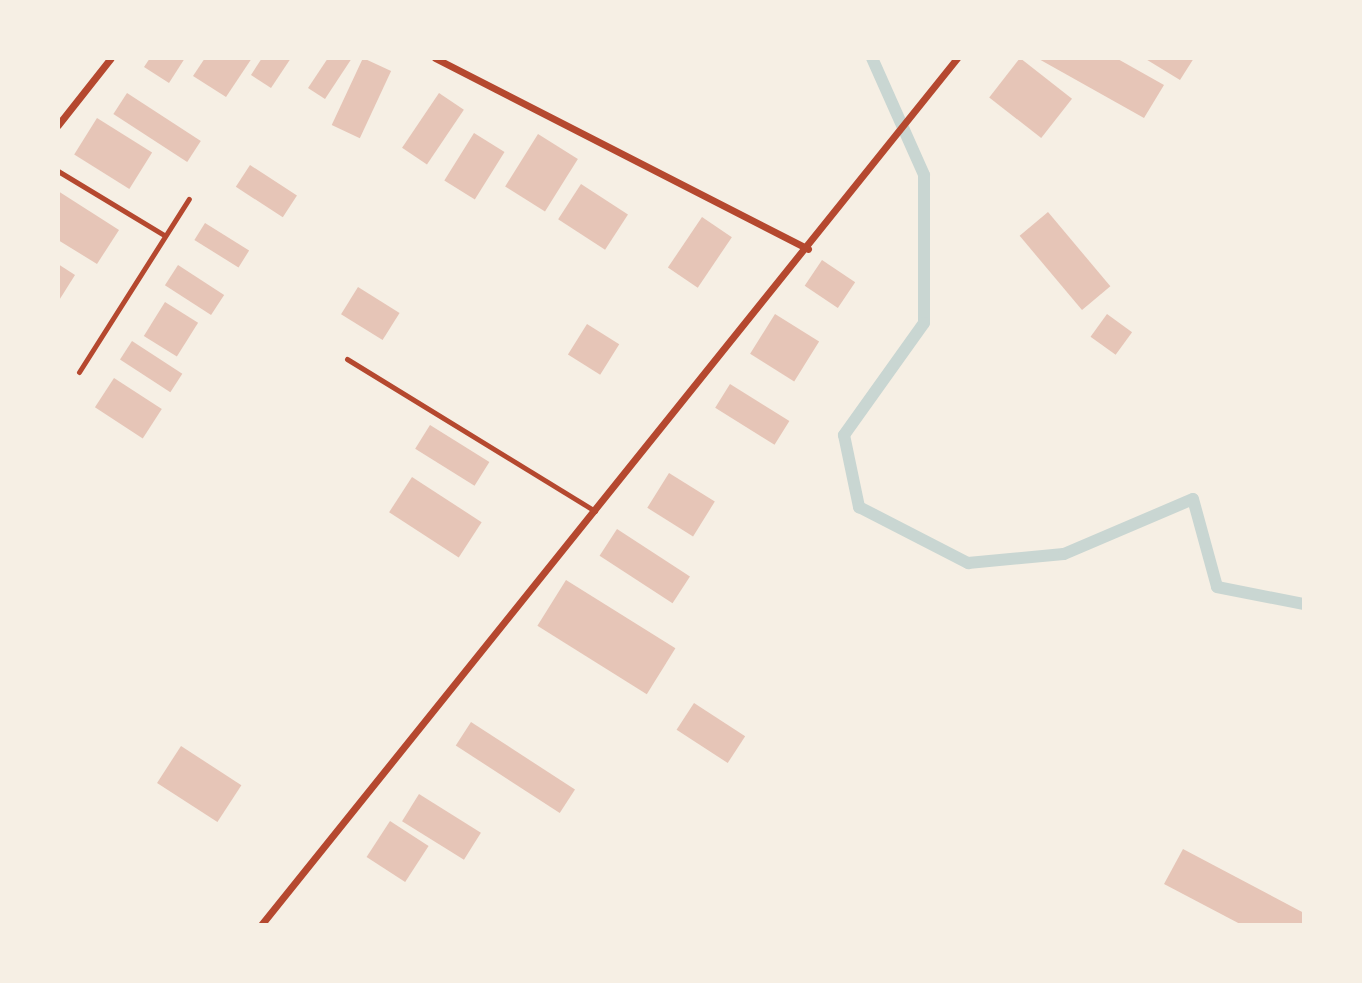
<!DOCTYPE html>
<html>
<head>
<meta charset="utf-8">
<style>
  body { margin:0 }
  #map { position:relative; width:1362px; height:983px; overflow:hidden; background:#f6efe4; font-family:"Crimson Pro",serif }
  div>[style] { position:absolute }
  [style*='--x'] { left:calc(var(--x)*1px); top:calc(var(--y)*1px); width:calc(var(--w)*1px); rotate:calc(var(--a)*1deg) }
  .stream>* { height:12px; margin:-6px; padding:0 6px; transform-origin:6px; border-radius:6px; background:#c9d6d2 }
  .building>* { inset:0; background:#e6c5b7; transform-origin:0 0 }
  .service>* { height:5px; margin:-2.5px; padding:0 2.5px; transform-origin:2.5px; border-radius:2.5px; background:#b5482f }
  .minor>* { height:7px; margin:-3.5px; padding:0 3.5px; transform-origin:3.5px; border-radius:3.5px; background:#b5482f }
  span { translate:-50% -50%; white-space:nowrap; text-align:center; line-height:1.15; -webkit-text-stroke:5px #f6efe4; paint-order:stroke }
  .frame { position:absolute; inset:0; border:60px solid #f6efe4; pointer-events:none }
</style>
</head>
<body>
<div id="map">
  <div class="stream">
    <div style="--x:872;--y:58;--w:128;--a:66"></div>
    <div style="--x:924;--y:175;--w:148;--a:90"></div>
    <div style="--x:924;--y:323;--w:138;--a:125.5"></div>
    <div style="--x:844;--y:435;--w:74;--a:78.2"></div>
    <div style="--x:859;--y:507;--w:123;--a:27.2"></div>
    <div style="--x:968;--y:563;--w:96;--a:-5.4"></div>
    <div style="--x:1064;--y:554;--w:140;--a:-23.1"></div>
    <div style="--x:1193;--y:499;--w:91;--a:74.7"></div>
    <div style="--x:1217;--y:587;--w:89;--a:11.1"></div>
  </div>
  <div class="building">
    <div style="clip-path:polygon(150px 58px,185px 58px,169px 83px,144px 67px)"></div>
    <div style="clip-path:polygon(205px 58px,252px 58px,226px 97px,193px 76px)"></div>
    <div style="clip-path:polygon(262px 58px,291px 58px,271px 88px,251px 75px)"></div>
    <div style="clip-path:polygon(328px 58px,352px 58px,325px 99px,308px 88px)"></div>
    <div style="left:363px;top:58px;width:31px;height:74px;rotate:25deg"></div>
    <div style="left:1020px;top:58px;width:66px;height:50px;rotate:38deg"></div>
    <div style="clip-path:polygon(1037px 58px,1116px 58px,1164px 85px,1144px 118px)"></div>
    <div style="clip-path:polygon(1144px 58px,1194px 58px,1180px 80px)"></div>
    <div style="left:127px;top:93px;width:88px;height:25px;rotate:33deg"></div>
    <div style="left:439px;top:93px;width:30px;height:66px;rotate:34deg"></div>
    <div style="left:97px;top:118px;width:65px;height:43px;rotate:32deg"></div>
    <div style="left:474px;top:133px;width:36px;height:56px;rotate:32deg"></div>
    <div style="left:538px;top:134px;width:47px;height:62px;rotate:32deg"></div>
    <div style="left:250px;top:165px;width:56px;height:26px;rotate:33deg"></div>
    <div style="left:581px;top:184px;width:56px;height:42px;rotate:33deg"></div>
    <div style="clip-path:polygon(58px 191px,119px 230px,97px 264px,58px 240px)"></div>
    <div style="left:1048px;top:212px;width:97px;height:37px;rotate:50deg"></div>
    <div style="left:702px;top:217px;width:36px;height:61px;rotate:34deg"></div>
    <div style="left:205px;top:223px;width:52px;height:20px;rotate:32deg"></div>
    <div style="left:822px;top:260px;width:40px;height:31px;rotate:34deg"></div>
    <div style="clip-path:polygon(58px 264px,75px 275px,58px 302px)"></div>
    <div style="left:178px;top:265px;width:55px;height:24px;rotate:33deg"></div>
    <div style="left:358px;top:287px;width:49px;height:32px;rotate:32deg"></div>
    <div style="left:165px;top:302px;width:39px;height:40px;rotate:32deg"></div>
    <div style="left:775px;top:314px;width:52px;height:47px;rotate:32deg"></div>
    <div style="left:1107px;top:314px;width:31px;height:28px;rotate:36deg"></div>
    <div style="left:587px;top:324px;width:38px;height:36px;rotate:32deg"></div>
    <div style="left:132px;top:341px;width:60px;height:22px;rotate:33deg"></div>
    <div style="left:114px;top:378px;width:57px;height:35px;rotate:33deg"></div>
    <div style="left:730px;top:384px;width:70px;height:28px;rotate:32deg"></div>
    <div style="left:430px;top:425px;width:70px;height:28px;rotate:32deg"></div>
    <div style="left:669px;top:473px;width:54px;height:41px;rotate:32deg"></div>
    <div style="left:412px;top:477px;width:83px;height:42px;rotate:33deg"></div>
    <div style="left:617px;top:529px;width:87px;height:32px;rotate:33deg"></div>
    <div style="left:566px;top:580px;width:129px;height:54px;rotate:32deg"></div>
    <div style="left:694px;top:703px;width:61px;height:32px;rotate:33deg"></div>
    <div style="left:471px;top:722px;width:124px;height:28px;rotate:33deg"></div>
    <div style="left:181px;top:746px;width:72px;height:44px;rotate:33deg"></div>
    <div style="left:419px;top:794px;width:73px;height:32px;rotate:32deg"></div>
    <div style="left:390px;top:821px;width:46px;height:43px;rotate:33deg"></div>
    <div style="clip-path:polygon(1183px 849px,1304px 913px,1304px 925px,1242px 925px,1164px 884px)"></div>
  </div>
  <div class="service">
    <div style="--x:58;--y:171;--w:124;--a:31.1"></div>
    <div style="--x:347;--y:359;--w:291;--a:31.5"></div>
    <div style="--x:79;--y:372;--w:205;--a:-57.6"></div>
  </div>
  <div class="minor">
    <div style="--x:435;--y:58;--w:419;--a:27.1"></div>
    <div style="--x:58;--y:125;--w:85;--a:-51.7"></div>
    <div style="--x:261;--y:925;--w:1112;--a:-51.24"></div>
  </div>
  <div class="frame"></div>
</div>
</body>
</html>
